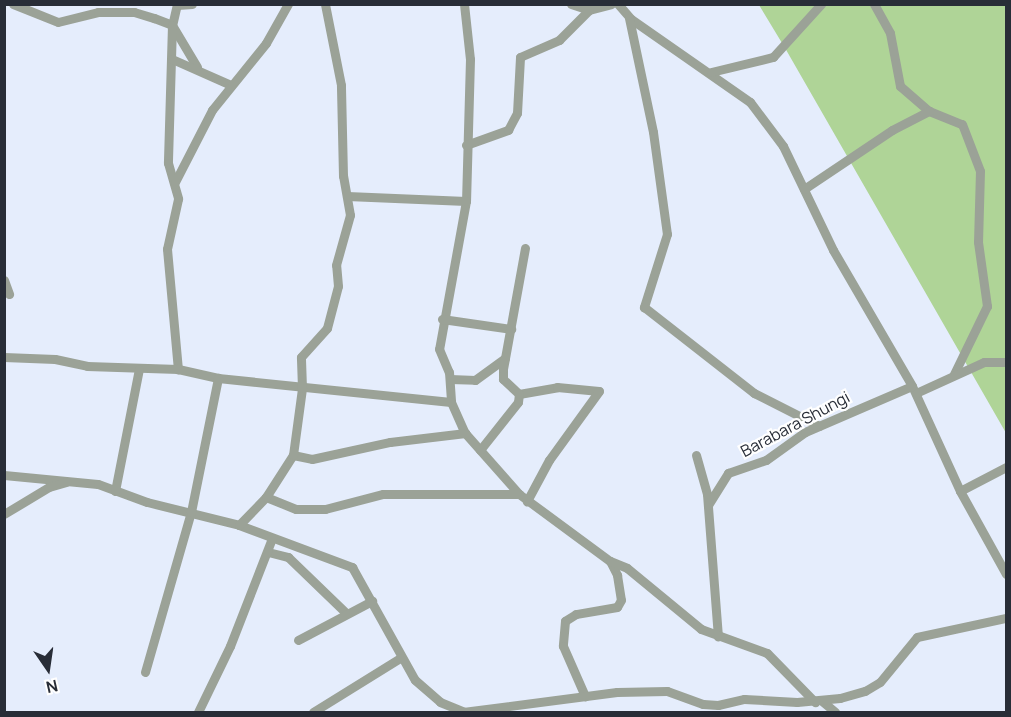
<!DOCTYPE html>
<html>
<head>
<meta charset="utf-8">
<style>
  body { margin:0 }
  #map { position:relative; width:1011px; height:717px; overflow:hidden; background:#e5edfc; font-family:Manrope,sans-serif }
  div>[style] { position:absolute }
  [style*='--x'] { left:calc(var(--x)*1px); top:calc(var(--y)*1px); width:calc(var(--w)*1px); rotate:calc(var(--a)*1deg) }
  .green>* { inset:0; background:#afd497 }
  .minor>* { height:9px; margin:-4.5px; padding:0 4.5px; transform-origin:4.5px; border-radius:4.5px; background:#9ba297 }
  span { translate:-50% -50%; white-space:nowrap; text-align:center; line-height:1.15; -webkit-text-stroke:4.5px #fff; paint-order:stroke }
  .street-label { font-size:16px; color:#282d37 }
  .frame { position:absolute; inset:0; border:6px solid #282d37; pointer-events:none }
  .north { position:absolute; left:18px; top:639px; width:60px; height:60px; -webkit-text-stroke:4px #fff; paint-order:stroke; rotate:167deg; font-size:16px; font-weight:700; line-height:24px; text-align:center; color:#282d37 }
  .north::after { content:''; display:block; margin:auto; width:21px; height:27px; background:#282d37; clip-path:polygon(50% 0,100% 100%,50% 72%,0 100%) }
</style>
</head>
<body>
<div id="map">
  <div class="green">
    <div style="clip-path:polygon(759px 5px,1006px 5px,1006px 433px,785px 48px)"></div>
  </div>
  <div class="minor">
    <div style="--x:13;--y:4;--w:48;--a:21.8"></div>
    <div style="--x:58;--y:22;--w:41;--a:-14"></div>
    <div style="--x:98;--y:12;--w:36;--a:0"></div>
    <div style="--x:134;--y:12;--w:21;--a:17"></div>
    <div style="--x:154;--y:18;--w:19;--a:21"></div>
    <div style="--x:172;--y:25;--w:49;--a:59.2"></div>
    <div style="--x:177;--y:4;--w:22;--a:103"></div>
    <div style="--x:172;--y:25;--w:138;--a:91.7"></div>
    <div style="--x:168;--y:163;--w:37;--a:74"></div>
    <div style="--x:178;--y:199;--w:51;--a:102.4"></div>
    <div style="--x:167;--y:249;--w:121;--a:84.8"></div>
    <div style="--x:464;--y:4;--w:55;--a:83.8"></div>
    <div style="--x:470;--y:59;--w:142;--a:91.6"></div>
    <div style="--x:466;--y:201;--w:150;--a:100.3"></div>
    <div style="--x:439;--y:349;--w:25;--a:67"></div>
    <div style="--x:449;--y:372;--w:30;--a:86"></div>
    <div style="--x:451;--y:402;--w:34;--a:66"></div>
    <div style="--x:465;--y:433;--w:81;--a:48.5"></div>
    <div style="--x:519;--y:494;--w:113;--a:36.4"></div>
    <div style="--x:610;--y:561;--w:16;--a:63"></div>
    <div style="--x:617;--y:575;--w:25;--a:81"></div>
    <div style="--x:621;--y:600;--w:8;--a:120"></div>
    <div style="--x:617;--y:607;--w:42;--a:170.3"></div>
    <div style="--x:576;--y:614;--w:13;--a:148"></div>
    <div style="--x:565;--y:621;--w:25;--a:95"></div>
    <div style="--x:563;--y:646;--w:55;--a:66.3"></div>
    <div style="--x:571;--y:4;--w:19;--a:18"></div>
    <div style="--x:589;--y:10;--w:23;--a:-15"></div>
    <div style="--x:618;--y:4;--w:20;--a:49"></div>
    <div style="--x:631;--y:19;--w:145;--a:34.9"></div>
    <div style="--x:750;--y:102;--w:55;--a:53.1"></div>
    <div style="--x:783;--y:146;--w:115;--a:64.3"></div>
    <div style="--x:833;--y:250;--w:157;--a:59.8"></div>
    <div style="--x:912;--y:386;--w:115;--a:65.4"></div>
    <div style="--x:960;--y:491;--w:95;--a:61"></div>
    <div style="--x:874;--y:4;--w:33;--a:61"></div>
    <div style="--x:890;--y:33;--w:54;--a:79.3"></div>
    <div style="--x:900;--y:86;--w:38;--a:41"></div>
    <div style="--x:929;--y:111;--w:35;--a:22"></div>
    <div style="--x:962;--y:124;--w:50;--a:69"></div>
    <div style="--x:980;--y:171;--w:71;--a:91.6"></div>
    <div style="--x:978;--y:242;--w:65;--a:82"></div>
    <div style="--x:987;--y:306;--w:76;--a:115.9"></div>
    <div style="--x:177;--y:5;--w:15;--a:-4"></div>
    <div style="--x:629;--y:18;--w:116;--a:78.1"></div>
    <div style="--x:653;--y:132;--w:103;--a:82.2"></div>
    <div style="--x:667;--y:234;--w:77;--a:107.5"></div>
    <div style="--x:644;--y:307;--w:140;--a:38"></div>
    <div style="--x:754;--y:393;--w:73;--a:26.9"></div>
    <div style="--x:172;--y:59;--w:64;--a:23.8"></div>
    <div style="--x:711;--y:72;--w:64;--a:-13.6"></div>
    <div style="--x:773;--y:57;--w:72;--a:-47.8"></div>
    <div style="--x:466;--y:145;--w:45;--a:-19.7"></div>
    <div style="--x:508;--y:130;--w:19;--a:-62"></div>
    <div style="--x:517;--y:113;--w:56;--a:-86.9"></div>
    <div style="--x:520;--y:57;--w:43;--a:-23.6"></div>
    <div style="--x:559;--y:40;--w:42;--a:-45"></div>
    <div style="--x:175;--y:182;--w:81;--a:-62.8"></div>
    <div style="--x:212;--y:110;--w:86;--a:-51.1"></div>
    <div style="--x:266;--y:43;--w:45;--a:-60.6"></div>
    <div style="--x:804;--y:189;--w:106;--a:-33.8"></div>
    <div style="--x:892;--y:130;--w:42;--a:-27.2"></div>
    <div style="--x:347;--y:196;--w:119;--a:2.4"></div>
    <div style="--x:4;--y:280;--w:15;--a:70"></div>
    <div style="--x:442;--y:319;--w:70;--a:8.2"></div>
    <div style="--x:4;--y:357;--w:51;--a:2.2"></div>
    <div style="--x:55;--y:359;--w:33;--a:12"></div>
    <div style="--x:87;--y:366;--w:91;--a:1.9"></div>
    <div style="--x:178;--y:369;--w:41;--a:12.7"></div>
    <div style="--x:218;--y:378;--w:234;--a:5.9"></div>
    <div style="--x:450;--y:379;--w:25;--a:2"></div>
    <div style="--x:475;--y:380;--w:37;--a:-36"></div>
    <div style="--x:916;--y:393;--w:75;--a:-24.5"></div>
    <div style="--x:984;--y:362;--w:22;--a:0"></div>
    <div style="--x:519;--y:394;--w:39;--a:-10"></div>
    <div style="--x:557;--y:387;--w:42;--a:5.4"></div>
    <div style="--x:599;--y:391;--w:85;--a:125.9"></div>
    <div style="--x:549;--y:460;--w:47;--a:118.2"></div>
    <div style="--x:480;--y:450;--w:61;--a:-51.6"></div>
    <div style="--x:518;--y:402;--w:8;--a:-83"></div>
    <div style="--x:519;--y:394;--w:22;--a:-137"></div>
    <div style="--x:503;--y:379;--w:10;--a:-90"></div>
    <div style="--x:503;--y:369;--w:123;--a:-79.7"></div>
    <div style="--x:293;--y:455;--w:19;--a:12"></div>
    <div style="--x:312;--y:459;--w:80;--a:-12.3"></div>
    <div style="--x:390;--y:442;--w:76;--a:-6.8"></div>
    <div style="--x:696;--y:455;--w:41;--a:74.2"></div>
    <div style="--x:707;--y:494;--w:143;--a:85.6"></div>
    <div style="--x:4;--y:475;--w:94;--a:5.5"></div>
    <div style="--x:98;--y:484;--w:52;--a:20.2"></div>
    <div style="--x:147;--y:502;--w:95;--a:14"></div>
    <div style="--x:239;--y:525;--w:121;--a:20.4"></div>
    <div style="--x:352;--y:567;--w:129;--a:60.9"></div>
    <div style="--x:415;--y:680;--w:33;--a:41"></div>
    <div style="--x:440;--y:702;--w:27;--a:22"></div>
    <div style="--x:115;--y:491;--w:124;--a:-78.9"></div>
    <div style="--x:960;--y:491;--w:52;--a:-27.6"></div>
    <div style="--x:266;--y:497;--w:32;--a:22"></div>
    <div style="--x:296;--y:509;--w:29;--a:0"></div>
    <div style="--x:325;--y:509;--w:60;--a:-14.5"></div>
    <div style="--x:383;--y:494;--w:136;--a:0"></div>
    <div style="--x:708;--y:505;--w:38;--a:-58"></div>
    <div style="--x:728;--y:473;--w:40;--a:-18.9"></div>
    <div style="--x:766;--y:460;--w:48;--a:-35.7"></div>
    <div style="--x:805;--y:432;--w:116;--a:-23.3"></div>
    <div style="--x:4;--y:514;--w:52;--a:-31"></div>
    <div style="--x:49;--y:487;--w:18;--a:-16"></div>
    <div style="--x:239;--y:525;--w:39;--a:-46"></div>
    <div style="--x:266;--y:497;--w:50;--a:-57.3"></div>
    <div style="--x:293;--y:455;--w:68;--a:-82.3"></div>
    <div style="--x:302;--y:388;--w:31;--a:-92"></div>
    <div style="--x:301;--y:357;--w:39;--a:-48"></div>
    <div style="--x:327;--y:328;--w:43;--a:-75.3"></div>
    <div style="--x:338;--y:286;--w:21;--a:-95"></div>
    <div style="--x:336;--y:265;--w:52;--a:-74.4"></div>
    <div style="--x:350;--y:215;--w:40;--a:-100"></div>
    <div style="--x:343;--y:176;--w:91;--a:-91.3"></div>
    <div style="--x:341;--y:85;--w:83;--a:-101.2"></div>
    <div style="--x:268;--y:552;--w:21;--a:14"></div>
    <div style="--x:288;--y:557;--w:81;--a:44"></div>
    <div style="--x:610;--y:561;--w:18;--a:22"></div>
    <div style="--x:627;--y:568;--w:96;--a:39.5"></div>
    <div style="--x:701;--y:629;--w:70;--a:20"></div>
    <div style="--x:767;--y:653;--w:69;--a:45.6"></div>
    <div style="--x:298;--y:640;--w:84;--a:-27.8"></div>
    <div style="--x:145;--y:672;--w:166;--a:-74"></div>
    <div style="--x:191;--y:512;--w:137;--a:-78.6"></div>
    <div style="--x:822;--y:701;--w:17;--a:40"></div>
    <div style="--x:198;--y:712;--w:73;--a:-64.1"></div>
    <div style="--x:230;--y:646;--w:116;--a:-68.7"></div>
    <div style="--x:313;--y:712;--w:102;--a:-31.8"></div>
    <div style="--x:463;--y:712;--w:155;--a:-7.4"></div>
    <div style="--x:617;--y:692;--w:50;--a:-1.1"></div>
    <div style="--x:667;--y:691;--w:38;--a:20"></div>
    <div style="--x:703;--y:704;--w:15;--a:4"></div>
    <div style="--x:718;--y:705;--w:27;--a:-13"></div>
    <div style="--x:744;--y:699;--w:53;--a:3.2"></div>
    <div style="--x:797;--y:702;--w:43;--a:-5.3"></div>
    <div style="--x:840;--y:698;--w:26;--a:-16"></div>
    <div style="--x:865;--y:691;--w:17;--a:-31"></div>
    <div style="--x:880;--y:682;--w:58;--a:-50.6"></div>
    <div style="--x:917;--y:637;--w:91;--a:-12.1"></div>
  </div>
  <div class="street-label">
    <span style="left:795px;top:424px;rotate:-28deg">Barabara Shungi</span>
  </div>
  <div class="frame"></div>
  <div class="north">N</div>
</div>
</body>
</html>
